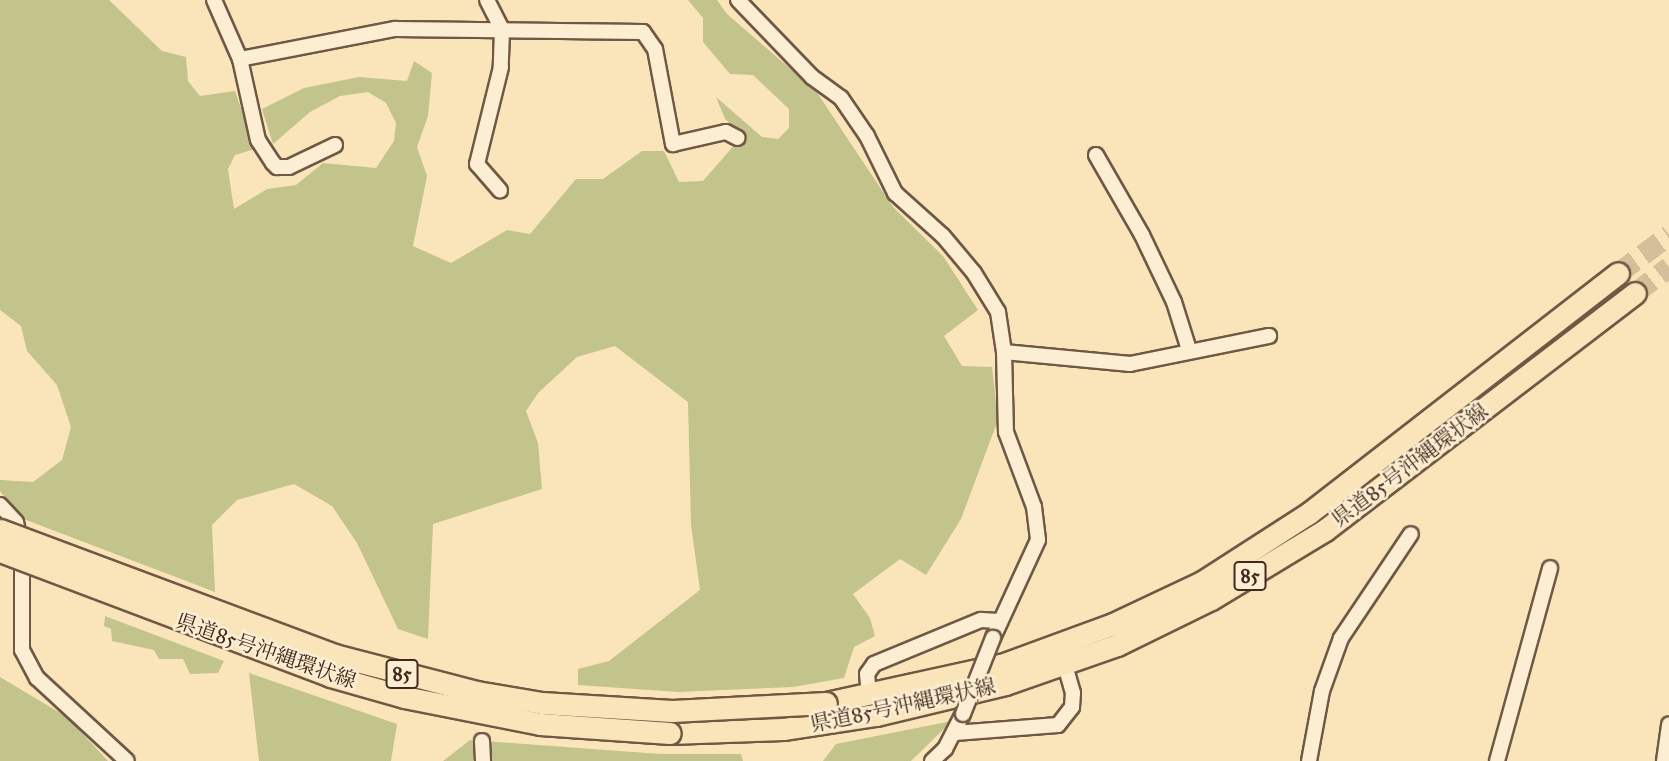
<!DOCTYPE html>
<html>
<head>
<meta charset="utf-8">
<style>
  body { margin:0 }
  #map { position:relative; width:1669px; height:761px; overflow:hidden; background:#fae5ba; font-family:"IM FELL Great Primer","Noto Serif JP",serif }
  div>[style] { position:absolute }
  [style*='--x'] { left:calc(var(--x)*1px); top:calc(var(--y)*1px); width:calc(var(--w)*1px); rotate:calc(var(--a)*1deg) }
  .green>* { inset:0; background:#c3c38c }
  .primary-tunnel>* { height:21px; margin-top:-10.5px; transform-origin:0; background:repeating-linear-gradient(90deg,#d5bf9b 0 21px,transparent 0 31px) }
  .roads { filter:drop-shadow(2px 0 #705845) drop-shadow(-2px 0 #705845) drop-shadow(0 2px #705845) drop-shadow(0 -2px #705845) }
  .minor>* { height:14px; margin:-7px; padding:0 7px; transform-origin:7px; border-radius:7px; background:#fceed2 }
  .primary>* { height:21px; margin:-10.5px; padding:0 10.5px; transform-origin:10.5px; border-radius:10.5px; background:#fae5ba }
  .bridges { filter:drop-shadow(2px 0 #705845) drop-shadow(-2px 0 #705845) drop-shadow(0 2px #705845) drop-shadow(0 -2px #705845) }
  .minor-bridge>* { height:14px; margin:-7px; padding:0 7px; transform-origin:7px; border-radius:7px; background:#fceed2 }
  .primary-bridge>* { height:21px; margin:-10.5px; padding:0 10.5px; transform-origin:10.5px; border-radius:10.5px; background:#fae5ba }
  span { translate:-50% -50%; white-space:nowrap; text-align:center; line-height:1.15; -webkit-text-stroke:5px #fceed2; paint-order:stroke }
  .shield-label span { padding:2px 5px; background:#fceed2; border:2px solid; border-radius:5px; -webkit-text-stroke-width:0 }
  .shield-label { font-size:19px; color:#42291e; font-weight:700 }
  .street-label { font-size:21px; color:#42291e }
</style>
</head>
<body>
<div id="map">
  <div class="green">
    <div style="clip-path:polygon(0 0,109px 0,162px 51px,186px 57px,188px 81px,200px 96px,235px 91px,255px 149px,235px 155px,228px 169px,234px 209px,267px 189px,296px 185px,323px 163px,376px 168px,394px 141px,396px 123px,386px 103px,368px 92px,340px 96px,310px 112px,273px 144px,262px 109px,304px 88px,359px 77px,407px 81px,414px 61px,432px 73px,428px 116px,417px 147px,427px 176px,413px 246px,451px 263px,507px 230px,530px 234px,576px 179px,603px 179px,642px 151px,664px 151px,679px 182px,703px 181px,743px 135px,725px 119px,716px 97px,762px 137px,778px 139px,789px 128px,789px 109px,753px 75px,730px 74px,703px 42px,703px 18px,688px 0,717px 0,727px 14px,816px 91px,893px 207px,943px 256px,978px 310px,944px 336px,962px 366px,992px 367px,998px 420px,961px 519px,926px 575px,900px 559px,853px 594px,870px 618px,875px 636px,854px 647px,844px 678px,793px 687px,678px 692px,578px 685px,578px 669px,609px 661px,700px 590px,691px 525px,688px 402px,615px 346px,577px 357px,538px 393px,526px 411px,538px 443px,542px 489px,433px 524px,428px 639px,398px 629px,357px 543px,332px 506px,294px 484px,237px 500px,212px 525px,215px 592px,21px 518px,0 491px,0 480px,33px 482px,62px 460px,71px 427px,57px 385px,27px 351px,21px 326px,0 310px)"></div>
    <div style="clip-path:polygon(105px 616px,224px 661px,218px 673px,190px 674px,183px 659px,159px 659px,154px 650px,112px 641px,111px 629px,104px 626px)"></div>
    <div style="clip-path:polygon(249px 673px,397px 724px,391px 761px,259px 761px)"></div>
    <div style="clip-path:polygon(0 677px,67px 717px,108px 761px,0 761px)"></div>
    <div style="clip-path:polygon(952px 721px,911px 761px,823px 761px,836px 744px)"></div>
    <div style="clip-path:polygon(470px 740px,660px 754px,741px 754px,743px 761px,443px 761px)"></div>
  </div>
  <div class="primary-tunnel">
    <div style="--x:1618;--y:273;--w:64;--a:-36.7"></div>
    <div style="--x:1635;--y:293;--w:43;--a:-37.4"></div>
  </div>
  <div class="roads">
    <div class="minor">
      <div style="--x:214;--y:0;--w:64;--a:66.2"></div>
      <div style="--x:240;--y:59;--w:83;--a:77.5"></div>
      <div style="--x:258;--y:140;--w:27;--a:57"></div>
      <div style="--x:273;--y:163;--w:6;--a:45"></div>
      <div style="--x:277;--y:167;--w:12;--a:0"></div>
      <div style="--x:289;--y:167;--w:51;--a:-25.6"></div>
      <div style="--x:487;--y:0;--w:34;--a:63"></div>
      <div style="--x:502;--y:30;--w:37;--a:92"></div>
      <div style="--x:501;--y:67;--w:100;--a:103.9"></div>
      <div style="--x:477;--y:164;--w:35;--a:49"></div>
      <div style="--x:738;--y:0;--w:107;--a:46.1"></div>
      <div style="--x:812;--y:77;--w:36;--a:36"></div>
      <div style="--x:841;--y:98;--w:46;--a:55.6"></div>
      <div style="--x:867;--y:136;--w:64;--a:63.8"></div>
      <div style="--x:895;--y:193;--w:64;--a:41.9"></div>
      <div style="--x:943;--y:236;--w:48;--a:50"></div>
      <div style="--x:974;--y:273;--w:46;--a:58.4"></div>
      <div style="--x:998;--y:312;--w:40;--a:81.5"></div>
      <div style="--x:1004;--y:352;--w:80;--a:88.6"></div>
      <div style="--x:1006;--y:432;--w:80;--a:69.5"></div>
      <div style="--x:1034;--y:507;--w:33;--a:83"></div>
      <div style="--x:1038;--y:540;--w:108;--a:114.7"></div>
      <div style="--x:240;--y:59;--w:158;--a:-11"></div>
      <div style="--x:395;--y:29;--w:248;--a:0.7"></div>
      <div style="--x:643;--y:32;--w:21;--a:55"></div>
      <div style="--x:655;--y:49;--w:97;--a:79.3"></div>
      <div style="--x:673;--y:144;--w:54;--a:-12.8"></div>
      <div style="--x:726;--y:132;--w:13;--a:27"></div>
      <div style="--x:1096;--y:155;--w:92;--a:60.1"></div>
      <div style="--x:1142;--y:235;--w:74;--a:64.5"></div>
      <div style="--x:1174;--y:302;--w:50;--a:72.6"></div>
      <div style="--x:1004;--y:352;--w:127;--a:5.4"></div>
      <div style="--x:1130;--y:364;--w:142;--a:-11.4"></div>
      <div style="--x:0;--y:505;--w:23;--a:47"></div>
      <div style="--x:16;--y:522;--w:29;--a:78"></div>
      <div style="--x:22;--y:550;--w:100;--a:90"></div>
      <div style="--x:22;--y:650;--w:32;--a:62"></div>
      <div style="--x:37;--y:678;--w:122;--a:42.7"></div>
      <div style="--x:869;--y:696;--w:22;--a:-95"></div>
      <div style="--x:867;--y:674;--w:12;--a:-55"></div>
      <div style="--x:874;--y:664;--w:116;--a:-22.4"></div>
      <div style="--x:981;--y:620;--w:18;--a:3"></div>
      <div style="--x:955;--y:733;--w:103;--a:-4.4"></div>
      <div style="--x:1058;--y:725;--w:23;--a:-52"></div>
      <div style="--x:1072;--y:707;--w:14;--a:-86"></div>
      <div style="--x:1073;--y:693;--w:29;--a:-106"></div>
      <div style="--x:482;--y:741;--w:20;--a:87"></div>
      <div style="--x:932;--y:761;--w:18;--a:-43"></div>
      <div style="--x:945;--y:749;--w:39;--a:-63"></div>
      <div style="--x:1309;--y:761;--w:71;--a:-79.5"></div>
      <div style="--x:1322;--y:691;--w:56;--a:-70.3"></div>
      <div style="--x:1341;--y:638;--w:125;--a:-56.1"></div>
      <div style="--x:1497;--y:761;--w:200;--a:-74.6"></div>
      <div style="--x:1664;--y:761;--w:37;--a:-82"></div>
    </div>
    <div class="primary">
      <div style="--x:826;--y:703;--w:179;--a:-12.3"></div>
      <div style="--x:1001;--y:665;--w:119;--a:-20.1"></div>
      <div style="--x:1113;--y:624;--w:98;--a:-25.3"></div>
      <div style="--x:1202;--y:582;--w:127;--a:-32.8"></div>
      <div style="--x:1309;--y:513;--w:391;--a:-37.8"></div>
      <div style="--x:670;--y:733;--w:113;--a:-2"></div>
      <div style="--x:783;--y:729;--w:94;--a:-8.6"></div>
      <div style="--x:876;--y:715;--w:133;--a:-13.5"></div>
      <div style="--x:1005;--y:684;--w:119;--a:-19.2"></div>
      <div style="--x:1117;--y:645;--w:105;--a:-26.1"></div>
      <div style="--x:1211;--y:599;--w:133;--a:-31.2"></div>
      <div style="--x:1325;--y:530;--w:390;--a:-37.4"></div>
    </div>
  </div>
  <div class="bridges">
    <div class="minor-bridge">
      <div style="--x:963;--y:714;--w:82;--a:-68.5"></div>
    </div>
    <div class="primary-bridge">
      <div style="--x:0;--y:530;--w:357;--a:20.5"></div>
      <div style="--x:334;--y:655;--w:148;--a:14.5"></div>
      <div style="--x:477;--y:692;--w:66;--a:9.6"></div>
      <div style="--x:542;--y:703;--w:130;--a:3.5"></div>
      <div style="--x:672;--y:711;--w:154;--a:-3"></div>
      <div style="--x:0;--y:551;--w:353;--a:20.7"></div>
      <div style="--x:330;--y:676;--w:77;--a:15.8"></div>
      <div style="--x:404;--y:697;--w:139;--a:11.2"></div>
      <div style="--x:540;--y:724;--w:130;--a:4"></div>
    </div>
  </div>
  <div class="shield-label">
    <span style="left:1250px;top:576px">85</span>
    <span style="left:402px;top:674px">85</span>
  </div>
  <div class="street-label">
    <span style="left:1410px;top:465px;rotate:-37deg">県道85号沖縄環状線</span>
    <span style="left:266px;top:651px;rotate:19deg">県道85号沖縄環状線</span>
    <span style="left:903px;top:705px;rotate:-12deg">県道85号沖縄環状線</span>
  </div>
</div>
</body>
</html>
